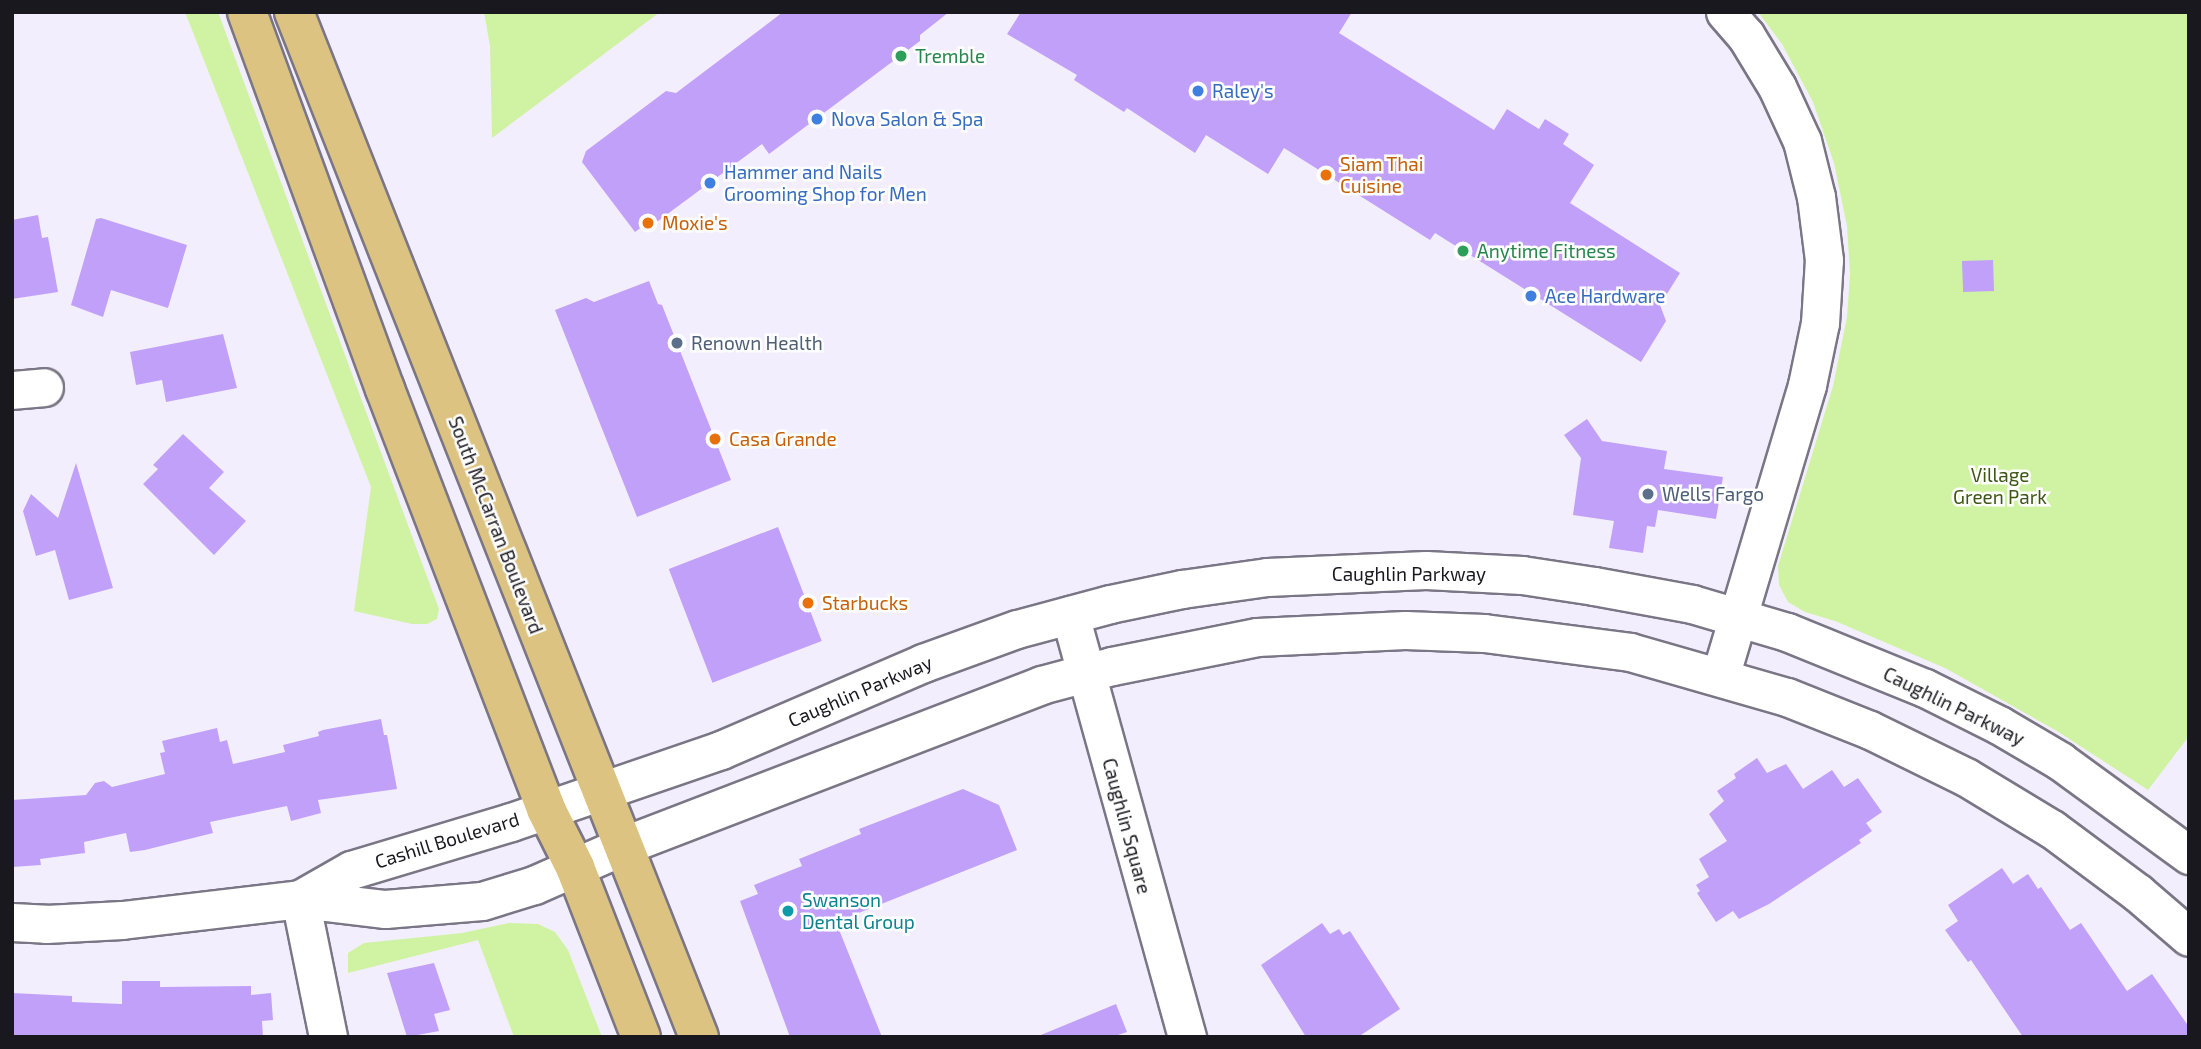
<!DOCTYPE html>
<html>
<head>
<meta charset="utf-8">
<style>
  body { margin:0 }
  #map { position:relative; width:2201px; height:1049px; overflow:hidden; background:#f3eefd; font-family:"Exo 2",sans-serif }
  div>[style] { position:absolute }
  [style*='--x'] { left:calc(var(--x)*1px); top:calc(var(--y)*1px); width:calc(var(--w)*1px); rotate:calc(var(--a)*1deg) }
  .green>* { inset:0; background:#d0f2a3 }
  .building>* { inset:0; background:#c0a0f9; transform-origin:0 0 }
  .roads { filter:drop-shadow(2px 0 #7a7685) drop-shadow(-2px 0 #7a7685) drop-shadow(0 2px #7a7685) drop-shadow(0 -2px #7a7685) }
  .minor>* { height:37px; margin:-18.5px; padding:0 18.5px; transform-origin:18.5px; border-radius:18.5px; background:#fff }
  .major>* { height:38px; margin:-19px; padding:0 19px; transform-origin:19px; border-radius:19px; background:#dcc381 }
  .dots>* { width:19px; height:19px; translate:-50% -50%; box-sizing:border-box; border:4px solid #fefefe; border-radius:50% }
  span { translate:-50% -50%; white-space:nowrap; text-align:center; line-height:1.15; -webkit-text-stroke:5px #fefefe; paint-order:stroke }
  .leisure-label { font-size:19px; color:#27864d }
  .left { translate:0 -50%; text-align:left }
  .shop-label { font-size:19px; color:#366cbe }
  .food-label { font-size:19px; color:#c56008 }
  .service-label { font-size:19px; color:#4e5e75 }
  .park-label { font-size:19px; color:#3e5614 }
  .street-label { font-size:19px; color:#1a181f }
  .culture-label { font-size:19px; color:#0d838f }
  .frame { position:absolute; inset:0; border:14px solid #1a181f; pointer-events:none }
</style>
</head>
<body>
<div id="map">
  <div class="green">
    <div style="clip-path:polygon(185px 12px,218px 12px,439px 609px,437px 619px,427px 624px,412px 624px,354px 611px,371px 487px)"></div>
    <div style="clip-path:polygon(484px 12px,660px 12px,492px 138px,490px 46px)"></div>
    <div style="clip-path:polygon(1758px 12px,2189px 12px,2189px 736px,2148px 790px,2057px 731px,1945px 668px,1835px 621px,1805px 612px,1788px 602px,1779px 585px,1778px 566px,1833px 386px,1847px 317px,1850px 274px,1847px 226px,1834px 163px,1813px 102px,1782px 44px)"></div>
    <div style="clip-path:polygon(509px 923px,538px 924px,555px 932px,568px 950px,602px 1037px,514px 1037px,478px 940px,348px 973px,348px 953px,364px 943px,462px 933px)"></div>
  </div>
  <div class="building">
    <div style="clip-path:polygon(783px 12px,949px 12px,920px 35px,920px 41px,769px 154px,762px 144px,658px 221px,651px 220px,635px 232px,582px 162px,586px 151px,666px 91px,676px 93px)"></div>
    <div style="clip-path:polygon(1021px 12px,1352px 12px,1339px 33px,1494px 130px,1507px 109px,1539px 129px,1545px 119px,1569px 134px,1563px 144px,1594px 165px,1570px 203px,1680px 273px,1660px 305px,1666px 321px,1641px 362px,1435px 233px,1430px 240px,1284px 148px,1268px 174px,1206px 135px,1195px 153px,1127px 108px,1124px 112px,1074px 80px,1077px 75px,1007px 34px)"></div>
    <div style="clip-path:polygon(38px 215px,42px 238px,48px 237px,58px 292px,12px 299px,12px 220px)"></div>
    <div style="clip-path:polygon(101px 218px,187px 245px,168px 308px,111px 290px,103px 317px,71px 305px,96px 219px)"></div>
    <div style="left:1993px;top:260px;width:31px;height:31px;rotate:88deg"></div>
    <div style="clip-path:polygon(649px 281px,658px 304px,662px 305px,731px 480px,637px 517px,555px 310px,586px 298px,594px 302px)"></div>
    <div style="clip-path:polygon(223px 334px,237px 388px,166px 402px,162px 380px,136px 385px,130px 352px)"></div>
    <div style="clip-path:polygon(1587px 419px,1602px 441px,1667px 451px,1664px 469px,1723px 477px,1716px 519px,1658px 510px,1655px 527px,1647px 526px,1643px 553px,1609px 548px,1614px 521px,1573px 515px,1581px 458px,1564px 435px)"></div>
    <div style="clip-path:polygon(183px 434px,224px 472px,209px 488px,246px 521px,214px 555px,143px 484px,158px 469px,153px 465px)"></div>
    <div style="clip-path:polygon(76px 463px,113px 588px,69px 600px,55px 550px,36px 556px,23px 511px,31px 494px,58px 518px)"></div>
    <div style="left:778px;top:527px;width:122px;height:117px;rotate:69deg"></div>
    <div style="clip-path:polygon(381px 719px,384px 735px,387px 735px,397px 789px,318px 800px,321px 813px,291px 821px,287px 806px,210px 822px,213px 833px,145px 850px,130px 852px,126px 833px,84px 842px,85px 853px,40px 859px,41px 865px,12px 867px,12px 800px,86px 795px,95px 783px,104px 781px,112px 787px,165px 774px,160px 753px,165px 752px,162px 741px,217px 728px,220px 742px,227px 740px,233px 764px,285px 752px,283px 745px,319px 736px,318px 732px,323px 730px)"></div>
    <div style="clip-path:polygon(1757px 758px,1767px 773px,1786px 764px,1803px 789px,1832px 770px,1844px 787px,1858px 778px,1882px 812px,1866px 823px,1872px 831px,1859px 840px,1861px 843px,1769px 904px,1739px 919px,1733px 911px,1716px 922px,1697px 893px,1700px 891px,1696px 885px,1709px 877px,1699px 859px,1727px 841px,1709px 814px,1724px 801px,1717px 791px,1736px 778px,1734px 774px)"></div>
    <div style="clip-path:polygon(963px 789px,999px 805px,1017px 850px,836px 922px,882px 1037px,790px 1037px,740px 901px,758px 894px,754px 885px,802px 866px,799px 859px,861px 834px,859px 829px)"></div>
    <div style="clip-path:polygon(2002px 868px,2013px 884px,2028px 874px,2038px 889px,2041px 887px,2070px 930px,2081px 923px,2127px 991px,2152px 974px,2189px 1027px,2189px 1037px,2023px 1037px,1971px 960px,1968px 962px,1945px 930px,1958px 921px,1948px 905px)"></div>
    <div style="clip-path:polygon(1322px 923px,1330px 934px,1339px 929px,1343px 935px,1350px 931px,1400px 1009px,1358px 1037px,1306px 1037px,1261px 965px)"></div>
    <div style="clip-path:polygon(434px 963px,450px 1010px,434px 1014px,439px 1031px,407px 1037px,387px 973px)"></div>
    <div style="clip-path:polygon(122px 981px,160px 981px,160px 987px,251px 986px,251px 995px,271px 993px,273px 1020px,262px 1021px,263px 1037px,12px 1037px,12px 993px,72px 996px,72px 1002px,122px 1004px)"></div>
    <div style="clip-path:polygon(1116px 1004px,1127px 1032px,1112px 1037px,1036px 1037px)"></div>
  </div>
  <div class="roads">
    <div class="minor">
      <div style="--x:12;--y:390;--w:32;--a:-5"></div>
      <div style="--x:1070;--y:615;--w:438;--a:74.5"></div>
      <div style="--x:1720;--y:677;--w:305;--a:-73.4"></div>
      <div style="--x:1807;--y:385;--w:63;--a:-78.2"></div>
      <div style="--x:1820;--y:323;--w:63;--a:-86.4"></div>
      <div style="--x:1824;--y:260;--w:64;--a:-97.2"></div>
      <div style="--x:1816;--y:197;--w:58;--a:-104"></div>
      <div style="--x:1802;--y:141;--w:60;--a:-114.8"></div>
      <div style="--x:1777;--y:87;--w:60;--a:-121.3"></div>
      <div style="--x:1746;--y:36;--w:32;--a:-131"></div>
      <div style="--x:300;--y:899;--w:59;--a:-29.6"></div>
      <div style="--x:351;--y:870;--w:167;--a:-16.7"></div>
      <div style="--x:511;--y:822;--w:222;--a:-18.9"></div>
      <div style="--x:721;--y:750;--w:220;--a:-23.3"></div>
      <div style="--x:923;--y:663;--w:100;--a:-19.9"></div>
      <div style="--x:1017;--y:629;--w:96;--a:-15"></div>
      <div style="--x:1110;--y:604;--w:74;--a:-11.8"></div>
      <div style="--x:1182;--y:589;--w:86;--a:-8"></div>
      <div style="--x:1267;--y:577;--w:159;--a:-2.5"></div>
      <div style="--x:1426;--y:570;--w:96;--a:3"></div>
      <div style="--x:1522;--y:575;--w:73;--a:8.7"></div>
      <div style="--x:1594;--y:586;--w:100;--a:10.4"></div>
      <div style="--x:1692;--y:604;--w:99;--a:16.4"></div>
      <div style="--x:1787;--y:632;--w:149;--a:22.1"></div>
      <div style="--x:1925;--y:688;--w:83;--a:26.6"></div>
      <div style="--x:1999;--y:725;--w:71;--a:30.5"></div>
      <div style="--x:2060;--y:761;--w:160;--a:36.1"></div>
      <div style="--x:300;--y:899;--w:141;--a:78.5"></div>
      <div style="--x:12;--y:922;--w:34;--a:3"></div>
      <div style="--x:46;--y:924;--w:76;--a:-3"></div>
      <div style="--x:122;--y:920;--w:179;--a:-6.7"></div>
      <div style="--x:300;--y:899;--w:86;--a:6.7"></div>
      <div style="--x:385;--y:909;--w:97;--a:-4.7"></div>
      <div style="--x:482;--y:901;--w:54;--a:-17.1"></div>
      <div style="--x:534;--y:885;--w:99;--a:-23.7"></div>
      <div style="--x:625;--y:845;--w:446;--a:-21"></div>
      <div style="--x:1041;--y:685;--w:73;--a:-15"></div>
      <div style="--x:1112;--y:666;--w:148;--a:-11.3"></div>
      <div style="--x:1257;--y:637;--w:148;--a:-2.7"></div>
      <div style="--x:1405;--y:630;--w:79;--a:2.2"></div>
      <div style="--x:1484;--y:633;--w:147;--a:7.4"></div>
      <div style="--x:1630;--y:652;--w:163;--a:16"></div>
      <div style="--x:1787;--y:697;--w:89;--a:21.7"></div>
      <div style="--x:1870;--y:730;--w:107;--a:26.1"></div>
      <div style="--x:1966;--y:777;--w:100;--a:31.2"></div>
      <div style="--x:2052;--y:829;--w:107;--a:36.7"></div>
      <div style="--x:2138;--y:893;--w:67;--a:40.8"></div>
    </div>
    <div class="major">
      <div style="--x:247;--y:12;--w:401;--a:69.9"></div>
      <div style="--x:385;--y:389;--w:450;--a:69"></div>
      <div style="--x:546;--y:809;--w:65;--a:63.4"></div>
      <div style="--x:575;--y:867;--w:182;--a:68.8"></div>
      <div style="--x:294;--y:12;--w:1102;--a:68.44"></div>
    </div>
  </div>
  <div class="dots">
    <div style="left:901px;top:56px;background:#2e9e5b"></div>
    <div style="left:1198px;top:91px;background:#3f7fe0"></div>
    <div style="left:817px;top:119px;background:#3f7fe0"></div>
    <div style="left:1326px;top:175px;background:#e8710a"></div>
    <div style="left:710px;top:183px;background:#3f7fe0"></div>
    <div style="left:648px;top:223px;background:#e8710a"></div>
    <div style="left:1463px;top:251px;background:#2e9e5b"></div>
    <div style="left:1531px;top:296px;background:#3f7fe0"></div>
    <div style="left:677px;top:343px;background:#5c6f8a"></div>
    <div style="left:715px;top:439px;background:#e8710a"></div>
    <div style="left:1648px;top:494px;background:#5c6f8a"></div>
    <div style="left:808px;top:603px;background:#e8710a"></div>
    <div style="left:788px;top:911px;background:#0f9aa8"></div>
  </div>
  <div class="leisure-label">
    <span class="left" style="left:915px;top:56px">Tremble</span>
    <span class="left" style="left:1477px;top:251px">Anytime Fitness</span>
  </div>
  <div class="shop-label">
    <span class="left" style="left:1212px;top:91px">Raley's</span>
    <span class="left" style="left:831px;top:119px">Nova Salon &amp; Spa</span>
    <span class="left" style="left:724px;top:183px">Hammer and Nails<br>Grooming Shop for Men</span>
    <span class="left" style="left:1545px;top:296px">Ace Hardware</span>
  </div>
  <div class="food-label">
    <span class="left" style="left:1340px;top:175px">Siam Thai<br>Cuisine</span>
    <span class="left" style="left:662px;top:223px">Moxie's</span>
    <span class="left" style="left:729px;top:439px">Casa Grande</span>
    <span class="left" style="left:822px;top:603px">Starbucks</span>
  </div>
  <div class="service-label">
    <span class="left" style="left:691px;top:343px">Renown Health</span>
    <span class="left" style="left:1662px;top:494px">Wells Fargo</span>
  </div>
  <div class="park-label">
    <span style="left:2000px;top:486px">Village<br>Green Park</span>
  </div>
  <div class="street-label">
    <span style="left:496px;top:525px;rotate:69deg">South McCarran Boulevard</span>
    <span style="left:1409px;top:574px">Caughlin Parkway</span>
    <span style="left:860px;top:691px;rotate:-23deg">Caughlin Parkway</span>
    <span style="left:1954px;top:706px;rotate:26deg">Caughlin Parkway</span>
    <span style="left:1127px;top:826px;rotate:75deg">Caughlin Square</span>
    <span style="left:447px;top:840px;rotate:-17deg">Cashill Boulevard</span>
  </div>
  <div class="culture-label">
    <span class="left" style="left:802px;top:911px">Swanson<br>Dental Group</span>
  </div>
  <div class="frame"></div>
</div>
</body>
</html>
